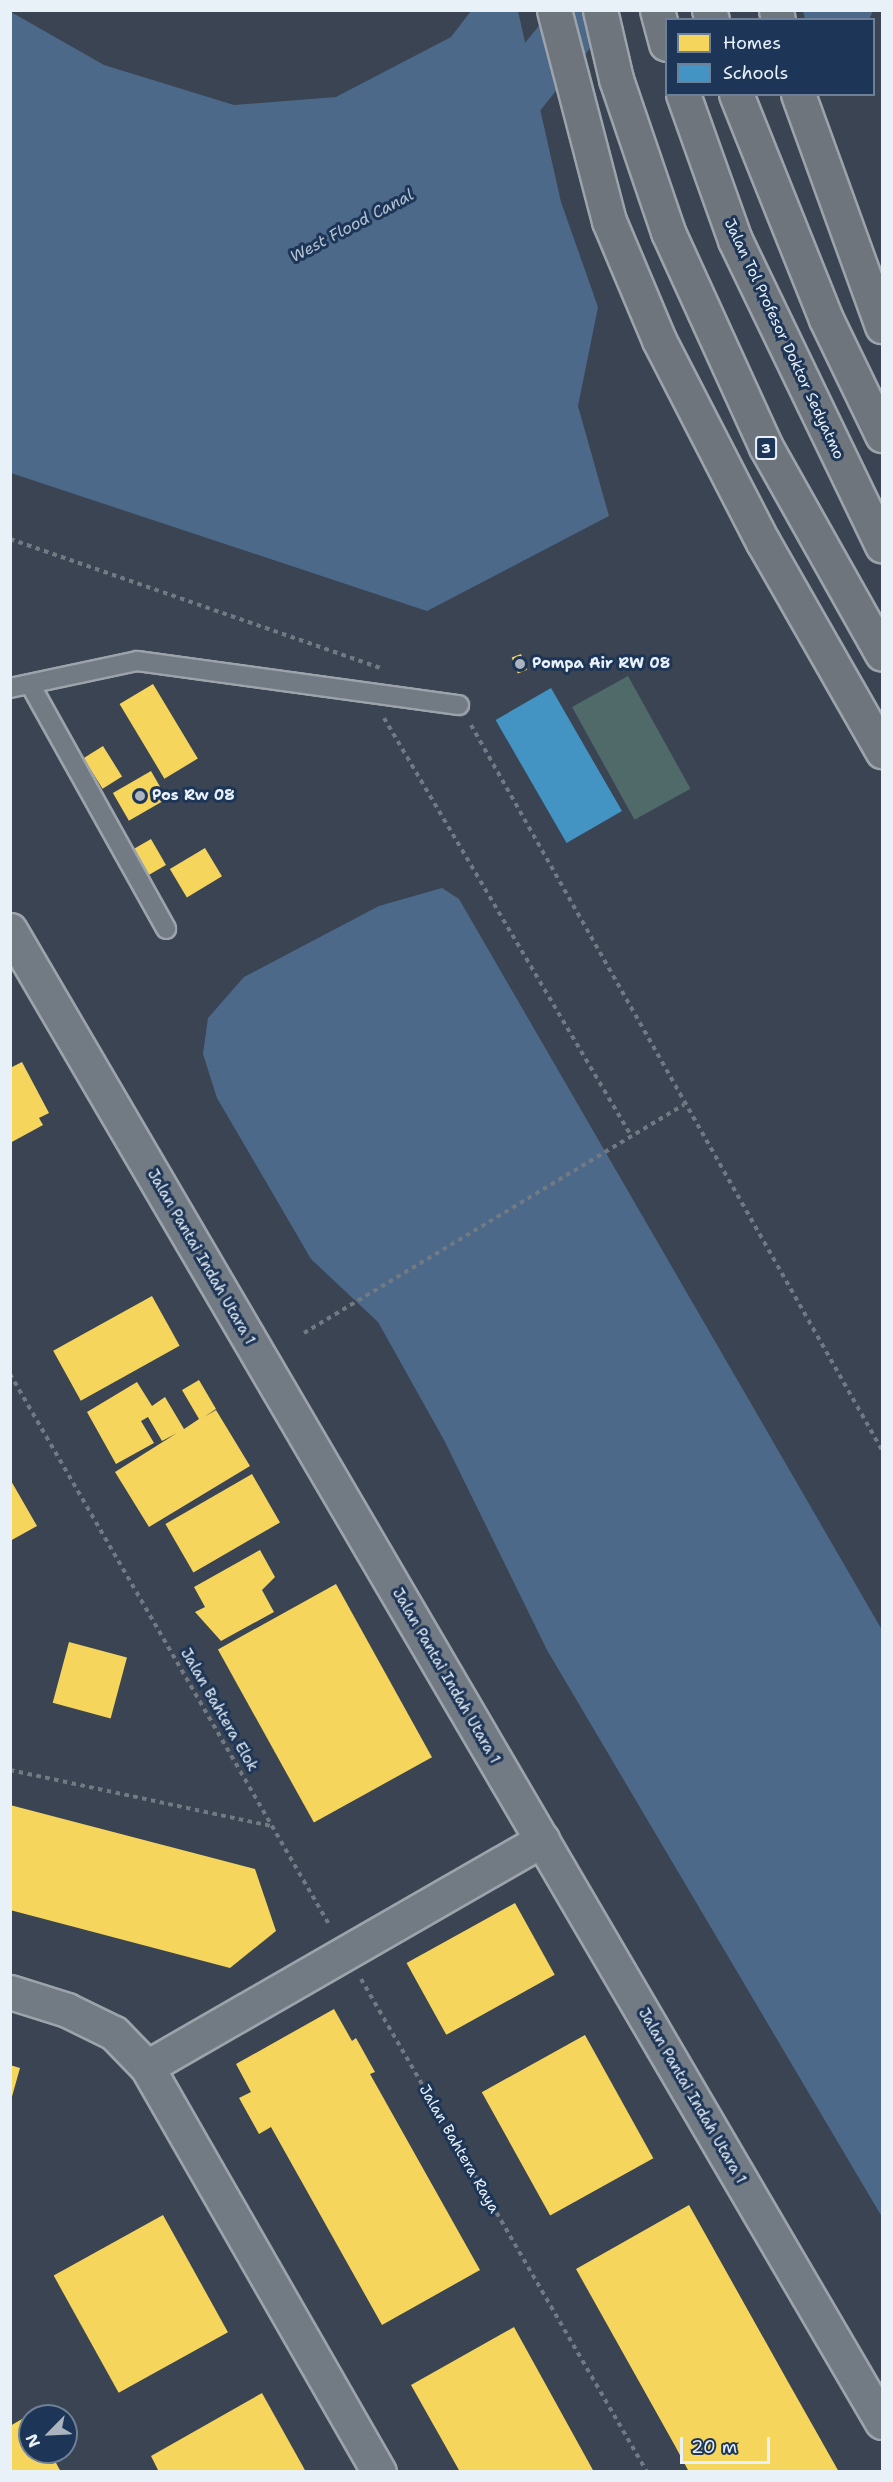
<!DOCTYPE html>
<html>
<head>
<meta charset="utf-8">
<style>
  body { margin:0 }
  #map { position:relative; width:893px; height:2482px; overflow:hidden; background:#3a4452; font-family:"Shantell Sans",sans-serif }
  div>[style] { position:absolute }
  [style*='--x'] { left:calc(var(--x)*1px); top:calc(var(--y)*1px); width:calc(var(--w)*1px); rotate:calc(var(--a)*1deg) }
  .green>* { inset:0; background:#506a6a; transform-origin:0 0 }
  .water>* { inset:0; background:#4d698a }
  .homes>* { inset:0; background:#f6d55c; transform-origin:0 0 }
  .schools>* { inset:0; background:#4393c3; transform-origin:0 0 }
  .river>* { height:54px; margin:-27px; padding:0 27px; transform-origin:27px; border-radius:27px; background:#4d698a }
  .path>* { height:4px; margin-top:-2px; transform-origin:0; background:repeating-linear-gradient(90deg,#717982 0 4.5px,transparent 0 9px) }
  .roads { filter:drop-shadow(2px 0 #9ca3ab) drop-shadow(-2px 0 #9ca3ab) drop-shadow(0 2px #9ca3ab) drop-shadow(0 -2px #9ca3ab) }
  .service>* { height:18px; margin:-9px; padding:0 9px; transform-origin:9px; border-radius:9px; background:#727a84 }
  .minor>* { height:33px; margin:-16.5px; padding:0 16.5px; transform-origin:16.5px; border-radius:16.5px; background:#727a84 }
  .motorway>* { height:33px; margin:-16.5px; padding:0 16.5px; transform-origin:16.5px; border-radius:16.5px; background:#6e757d }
  .dots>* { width:16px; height:16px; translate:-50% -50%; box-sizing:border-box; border:3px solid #1d3557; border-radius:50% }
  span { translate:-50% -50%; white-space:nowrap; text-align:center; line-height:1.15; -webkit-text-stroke:6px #1d3557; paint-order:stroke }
  .shield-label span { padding:2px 4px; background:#1d3557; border:2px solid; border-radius:4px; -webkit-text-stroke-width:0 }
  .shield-label { font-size:14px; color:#e8f1f8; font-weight:700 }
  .street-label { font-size:15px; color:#e8f1f8 }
  .poi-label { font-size:15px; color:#e8f1f8; font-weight:700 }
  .left { translate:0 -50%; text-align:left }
  .water-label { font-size:16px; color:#b2c3d3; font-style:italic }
  .frame { position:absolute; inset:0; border:12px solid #e8f1f8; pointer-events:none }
  .legend { position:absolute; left:665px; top:18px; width:210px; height:78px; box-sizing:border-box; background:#1d3557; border:2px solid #6e8097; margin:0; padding:8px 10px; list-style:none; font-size:18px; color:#e8f1f8 }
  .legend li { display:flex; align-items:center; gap:12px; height:30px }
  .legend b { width:30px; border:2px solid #6e8097 }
  .north { position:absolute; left:18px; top:2404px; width:60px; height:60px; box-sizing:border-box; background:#1d3557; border:2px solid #6e8097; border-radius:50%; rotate:246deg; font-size:16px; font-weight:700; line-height:24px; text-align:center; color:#e8f1f8 }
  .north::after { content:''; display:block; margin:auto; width:21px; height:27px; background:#abb4be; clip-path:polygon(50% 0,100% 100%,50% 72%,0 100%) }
  .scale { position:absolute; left:680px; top:2437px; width:90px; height:27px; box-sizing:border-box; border:3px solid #e8f1f8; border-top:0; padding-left:8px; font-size:18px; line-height:21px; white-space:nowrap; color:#e8f1f8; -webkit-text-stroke:4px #1d3557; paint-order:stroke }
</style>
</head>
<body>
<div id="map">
  <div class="green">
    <div style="left:628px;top:676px;width:129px;height:64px;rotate:61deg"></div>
  </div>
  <div class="water">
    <div style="clip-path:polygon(471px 11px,518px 11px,561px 202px,598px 307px,578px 406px,609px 516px,427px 611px,11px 473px,11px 12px,104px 65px,234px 105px,336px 97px,451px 37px)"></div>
    <div style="clip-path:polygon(803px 11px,803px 10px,873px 11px,869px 20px,805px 19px)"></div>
    <div style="clip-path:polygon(442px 888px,459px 899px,882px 1630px,882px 2217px,547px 1650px,444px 1440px,378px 1322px,311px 1259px,217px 1098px,203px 1054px,208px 1018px,244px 977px,379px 906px)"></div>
  </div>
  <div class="homes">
    <div style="left:521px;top:654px;width:17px;height:10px;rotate:69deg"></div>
    <div style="left:153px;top:684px;width:87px;height:39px;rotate:59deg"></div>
    <div style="left:103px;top:746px;width:36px;height:23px;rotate:58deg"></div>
    <div style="left:151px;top:771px;width:32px;height:44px;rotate:60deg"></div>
    <div style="left:151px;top:839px;width:30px;height:28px;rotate:60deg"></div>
    <div style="left:205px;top:848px;width:33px;height:41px;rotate:59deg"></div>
    <div style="clip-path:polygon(22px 1062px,49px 1113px,39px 1118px,43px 1125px,10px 1143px,10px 1068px)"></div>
    <div style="left:152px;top:1296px;width:57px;height:113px;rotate:61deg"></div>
    <div style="clip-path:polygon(199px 1380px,216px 1409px,204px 1417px,216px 1410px,250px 1466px,149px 1527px,115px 1472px,177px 1433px,162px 1441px,148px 1417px,141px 1421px,154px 1443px,116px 1464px,87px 1412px,137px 1382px,152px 1406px,165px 1397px,184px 1429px,199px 1419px,182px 1390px)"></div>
    <div style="left:252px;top:1474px;width:56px;height:100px;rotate:60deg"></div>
    <div style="clip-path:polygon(10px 1479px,37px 1526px,10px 1541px)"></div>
    <div style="clip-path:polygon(260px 1550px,275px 1577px,262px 1590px,274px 1612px,221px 1641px,195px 1612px,205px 1607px,194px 1587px)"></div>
    <div style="left:336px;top:1584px;width:198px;height:135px;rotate:61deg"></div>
    <div style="left:69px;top:1642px;width:60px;height:63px;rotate:15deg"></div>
    <div style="clip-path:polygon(10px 1805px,255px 1869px,276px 1931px,230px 1968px,10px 1910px)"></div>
    <div style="left:515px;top:1903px;width:82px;height:124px;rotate:61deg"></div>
    <div style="clip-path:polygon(334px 2009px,352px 2041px,356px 2038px,375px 2072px,370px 2074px,480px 2270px,382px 2325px,271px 2127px,259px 2134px,239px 2098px,251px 2092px,236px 2064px)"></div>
    <div style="left:585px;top:2035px;width:141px;height:118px;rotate:61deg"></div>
    <div style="clip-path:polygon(10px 2065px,20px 2068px,11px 2100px,10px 2100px)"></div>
    <div style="clip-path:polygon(689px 2205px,787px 2380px,839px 2472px,689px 2472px,674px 2444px,576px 2269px)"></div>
    <div style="left:163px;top:2215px;width:134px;height:125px;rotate:61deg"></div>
    <div style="clip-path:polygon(514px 2327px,594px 2472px,460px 2472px,411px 2385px)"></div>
    <div style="clip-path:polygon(262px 2393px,306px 2472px,159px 2472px,151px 2456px)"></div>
    <div style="clip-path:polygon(29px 2415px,30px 2452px,50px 2452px,61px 2472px,10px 2472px,10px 2426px)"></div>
  </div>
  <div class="schools">
    <div style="left:551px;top:688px;width:142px;height:64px;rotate:60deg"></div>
  </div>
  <div class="river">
    <div style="--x:486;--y:135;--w:160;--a:-51.3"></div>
  </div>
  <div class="path">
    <div style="--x:10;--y:539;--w:393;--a:19.2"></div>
    <div style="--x:384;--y:718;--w:486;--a:59.4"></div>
    <div style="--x:471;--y:725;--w:833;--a:60.45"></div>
    <div style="--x:304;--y:1333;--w:443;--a:-31"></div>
    <div style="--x:10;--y:1374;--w:638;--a:59.9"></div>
    <div style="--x:10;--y:1770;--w:268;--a:12.1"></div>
    <div style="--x:361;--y:1979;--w:570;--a:59.88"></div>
  </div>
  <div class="roads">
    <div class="service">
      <div style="--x:31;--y:686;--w:278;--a:60.9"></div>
      <div style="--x:10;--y:688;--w:130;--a:-12"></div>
      <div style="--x:137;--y:661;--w:325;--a:7.8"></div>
    </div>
    <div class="minor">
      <div style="--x:10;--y:930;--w:1728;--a:59.7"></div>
      <div style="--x:10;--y:1992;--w:60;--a:17.5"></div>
      <div style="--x:67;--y:2010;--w:52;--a:26.1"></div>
      <div style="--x:114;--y:2033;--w:47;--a:45.9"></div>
      <div style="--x:147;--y:2067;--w:467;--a:60.2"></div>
      <div style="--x:147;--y:2067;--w:456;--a:-29.9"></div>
    </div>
    <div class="motorway">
      <div style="--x:554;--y:10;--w:218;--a:75.4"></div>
      <div style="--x:609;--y:221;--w:129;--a:67.2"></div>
      <div style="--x:659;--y:340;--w:227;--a:62.8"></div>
      <div style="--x:763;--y:542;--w:241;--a:60.3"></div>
      <div style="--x:600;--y:10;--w:71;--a:76.9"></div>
      <div style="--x:616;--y:79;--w:162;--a:71.2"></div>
      <div style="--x:668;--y:232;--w:236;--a:65.5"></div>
      <div style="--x:766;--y:447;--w:237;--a:60.7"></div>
      <div style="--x:657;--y:10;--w:35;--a:75"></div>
      <div style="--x:709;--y:10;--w:10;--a:73"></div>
      <div style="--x:776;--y:10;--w:10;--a:79"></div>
      <div style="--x:683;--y:94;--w:155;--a:70.4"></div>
      <div style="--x:735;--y:240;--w:339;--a:64.3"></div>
      <div style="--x:736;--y:94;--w:242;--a:68.2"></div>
      <div style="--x:826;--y:319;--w:129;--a:64.2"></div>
      <div style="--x:798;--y:94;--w:247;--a:70.1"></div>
    </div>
  </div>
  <div class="dots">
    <div style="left:520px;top:664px;background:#abb4be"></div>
    <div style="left:140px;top:796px;background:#abb4be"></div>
  </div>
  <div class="shield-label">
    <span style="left:766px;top:448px">3</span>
  </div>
  <div class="street-label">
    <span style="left:784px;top:339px;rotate:65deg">Jalan Tol Profesor Doktor Sedyatmo</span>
    <span style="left:201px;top:1257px;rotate:60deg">Jalan Pantai Indah Utara 1</span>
    <span style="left:446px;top:1676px;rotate:60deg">Jalan Pantai Indah Utara 1</span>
    <span style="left:219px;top:1710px;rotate:60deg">Jalan Bahtera Elok</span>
    <span style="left:692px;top:2096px;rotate:60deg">Jalan Pantai Indah Utara 1</span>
    <span style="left:459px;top:2149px;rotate:60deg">Jalan Bahtera Raya</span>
  </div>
  <div class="poi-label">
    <span class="left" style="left:532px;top:664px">Pompa Air RW 08</span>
    <span class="left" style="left:152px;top:796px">Pos Rw 08</span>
  </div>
  <div class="water-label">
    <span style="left:352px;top:226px;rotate:-28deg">West Flood Canal</span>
  </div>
  <div class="frame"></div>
  <ul class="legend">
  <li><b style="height:16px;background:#f6d55c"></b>Homes</li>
  <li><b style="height:16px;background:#4393c3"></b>Schools</li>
  </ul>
  <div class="north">N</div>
  <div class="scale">20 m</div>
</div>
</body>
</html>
